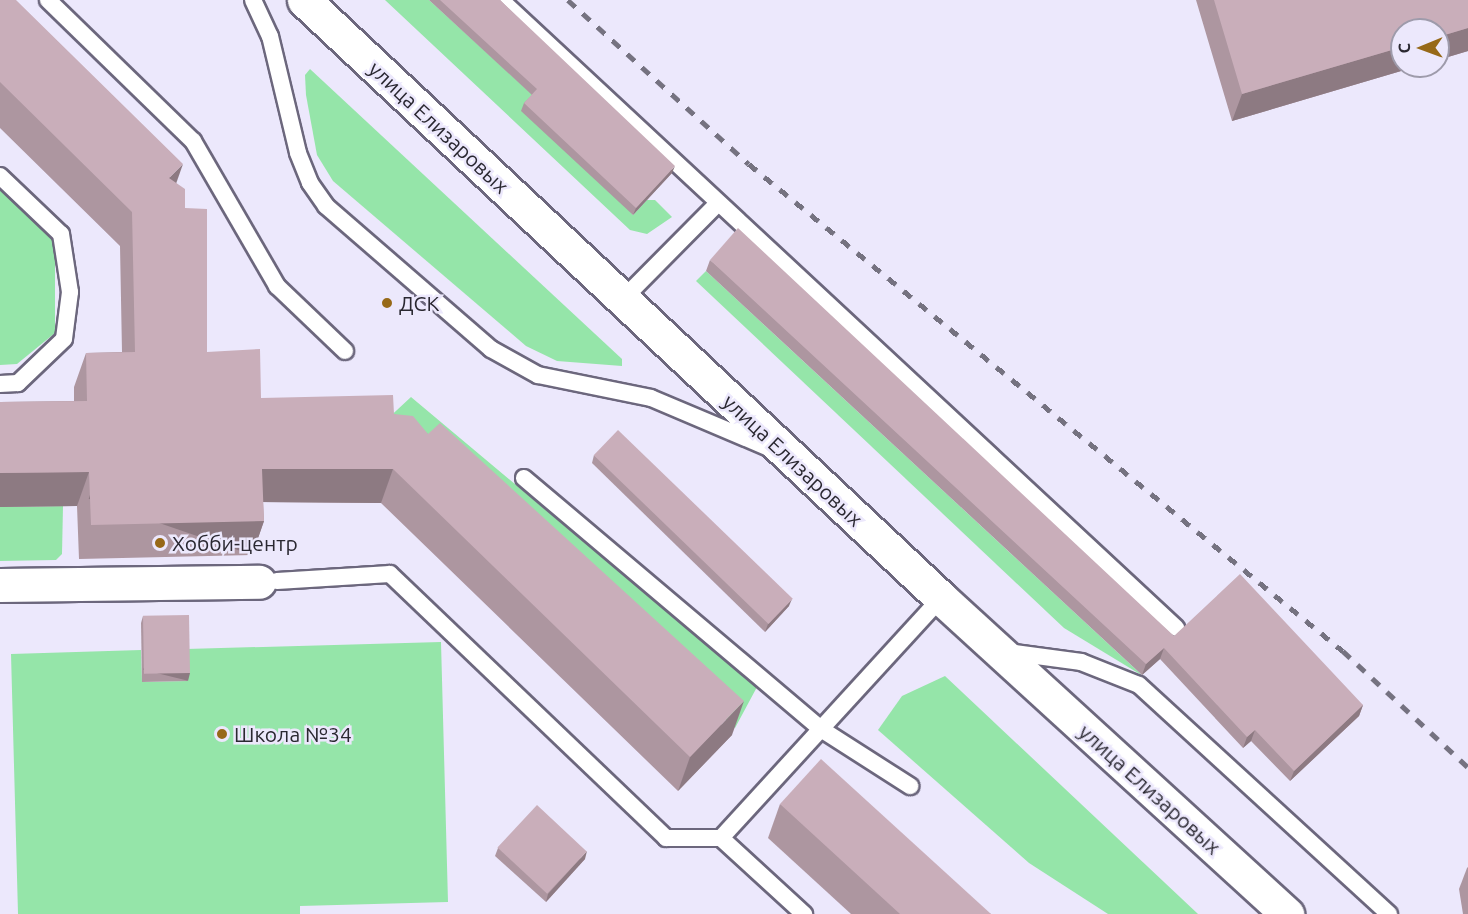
<!DOCTYPE html>
<html>
<head>
<meta charset="utf-8">
<style>
  body { margin:0 }
  #map { position:relative; width:1468px; height:914px; overflow:hidden; background:#ece8fc; font-family:Ubuntu,sans-serif }
  div>[style] { position:absolute }
  [style*='--x'] { left:calc(var(--x)*1px); top:calc(var(--y)*1px); width:calc(var(--w)*1px); rotate:calc(var(--a)*1deg) }
  .green>* { inset:0; background:#95e5a9 }
  .roads { filter:drop-shadow(2px 0 #6c677d) drop-shadow(-2px 0 #6c677d) drop-shadow(0 2px #6c677d) drop-shadow(0 -2px #6c677d) }
  .lane>* { height:16px; margin:-8px; padding:0 8px; transform-origin:8px; border-radius:8px; background:#fff }
  .street>* { height:33px; margin:-16.5px; padding:0 16.5px; transform-origin:16.5px; border-radius:16.5px; background:#fff }
  .primary>* { height:33px; margin:-16.5px; padding:0 16.5px; transform-origin:16.5px; border-radius:16.5px; background:#fff }
  .rail>* { height:4.5px; margin-top:-2.25px; transform-origin:0; background:repeating-linear-gradient(90deg,#757280 0 10px,transparent 0 20px) }
  .wall>* { inset:0; background:#ad96a0 }
  .shaded-wall>* { inset:0; background:#8d7a82; transform-origin:0 0 }
  .building>* { inset:0; background:#c9aeba; transform-origin:0 0 }
  .dots>* { width:16px; height:16px; translate:-50% -50%; box-sizing:border-box; border:3px solid #ece8fc; border-radius:50% }
  span { translate:-50% -50%; white-space:nowrap; text-align:center; line-height:1.15; -webkit-text-stroke:5px #ece8fc; paint-order:stroke }
  .street-label { font-size:21px; color:#2a2831 }
  .poi-label { font-size:21px; color:#2a2831 }
  .left { translate:0 -50%; text-align:left }
  .north { position:absolute; left:1390px; top:18px; width:60px; height:60px; box-sizing:border-box; background:#ece8fc; border:2px solid #9e9bab; border-radius:50%; rotate:269deg; font-size:16px; font-weight:700; line-height:24px; text-align:center; color:#2a2831 }
  .north::after { content:''; display:block; margin:auto; width:21px; height:27px; background:#976918; clip-path:polygon(50% 0,100% 100%,50% 72%,0 100%) }
</style>
</head>
<body>
<div id="map">
  <div class="green">
    <div style="clip-path:polygon(385px 0,429px 0,535px 97px,633px 215px,647px 200px,655px 200px,672px 217px,647px 234px,630px 230px)"></div>
    <div style="clip-path:polygon(310px 69px,622px 359px,622px 366px,557px 361px,526px 346px,333px 181px,317px 155px,306px 95px,305px 75px)"></div>
    <div style="clip-path:polygon(0 189px,55px 239px,55px 333px,17px 364px,0 365px)"></div>
    <div style="clip-path:polygon(706px 271px,1143px 676px,1064px 628px,696px 281px)"></div>
    <div style="clip-path:polygon(411px 397px,757px 687px,735px 728px,427px 445px,383px 423px)"></div>
    <div style="clip-path:polygon(63px 506px,62px 554px,56px 560px,0 561px,0 507px)"></div>
    <div style="clip-path:polygon(441px 642px,448px 902px,300px 906px,300px 914px,18px 914px,11px 654px,141px 650px,142px 682px,187px 681px,186px 649px)"></div>
    <div style="clip-path:polygon(945px 676px,1198px 914px,1108px 914px,1029px 863px,878px 730px,902px 696px)"></div>
  </div>
  <div class="roads">
    <div class="lane">
      <div style="--x:48;--y:0;--w:202;--a:44.2"></div>
      <div style="--x:193;--y:141;--w:168;--a:59.9"></div>
      <div style="--x:277;--y:286;--w:94;--a:43.7"></div>
      <div style="--x:253;--y:0;--w:40;--a:65"></div>
      <div style="--x:270;--y:36;--w:120;--a:76.5"></div>
      <div style="--x:298;--y:153;--w:32;--a:68"></div>
      <div style="--x:310;--y:183;--w:28;--a:55"></div>
      <div style="--x:326;--y:206;--w:218;--a:40.9"></div>
      <div style="--x:491;--y:349;--w:54;--a:29"></div>
      <div style="--x:538;--y:375;--w:115;--a:11.5"></div>
      <div style="--x:651;--y:398;--w:126;--a:22.9"></div>
      <div style="--x:501;--y:0;--w:922;--a:42.93"></div>
      <div style="--x:0;--y:176;--w:84;--a:43.6"></div>
      <div style="--x:61;--y:234;--w:59;--a:81.2"></div>
      <div style="--x:70;--y:292;--w:47;--a:97.3"></div>
      <div style="--x:64;--y:339;--w:64;--a:136.3"></div>
      <div style="--x:18;--y:383;--w:18;--a:177"></div>
      <div style="--x:623;--y:299;--w:134;--a:-45.3"></div>
      <div style="--x:524;--y:478;--w:389;--a:40.2"></div>
      <div style="--x:821;--y:729;--w:106;--a:32.6"></div>
      <div style="--x:277;--y:581;--w:113;--a:-3.5"></div>
      <div style="--x:390;--y:574;--w:382;--a:43.7"></div>
      <div style="--x:666;--y:838;--w:55;--a:0"></div>
      <div style="--x:721;--y:838;--w:113;--a:42.5"></div>
      <div style="--x:1007;--y:652;--w:75;--a:7.7"></div>
      <div style="--x:1081;--y:662;--w:62;--a:21.6"></div>
      <div style="--x:1139;--y:685;--w:339;--a:42.5"></div>
      <div style="--x:721;--y:838;--w:326;--a:-47.5"></div>
    </div>
    <div class="street">
      <div style="--x:0;--y:585;--w:259;--a:-0.7"></div>
    </div>
    <div class="primary">
      <div style="--x:304;--y:0;--w:874;--a:43.19"></div>
      <div style="--x:941;--y:598;--w:469;--a:42.4"></div>
    </div>
  </div>
  <div class="rail">
    <div style="--x:568;--y:0;--w:244;--a:42.2"></div>
    <div style="--x:749;--y:164;--w:768;--a:39.35"></div>
    <div style="--x:1343;--y:651;--w:171;--a:42.9"></div>
  </div>
  <div class="wall">
    <div style="clip-path:polygon(0 0,176px 183px,185px 208px,207px 352px,261px 398px,394px 414px,428px 434px,732px 735px,678px 791px,381px 503px,263px 502px,264px 521px,252px 555px,79px 559px,77px 506px,0 507px,0 402px,74px 401px,74px 387px,86px 353px,122px 352px,120px 246px,0 128px)"></div>
    <div style="clip-path:polygon(429px 0,500px 0,672px 173px,633px 215px,521px 111px,524px 103px,532px 95px)"></div>
    <div style="clip-path:polygon(1196px 0,1468px 0,1468px 51px,1438px 60px,1438px 30px,1402px 66px,1418px 66px,1232px 121px)"></div>
    <div style="clip-path:polygon(710px 260px,1174px 636px,1363px 705px,1359px 716px,1290px 781px,1251px 741px,1243px 748px,1160px 659px,1142px 675px,706px 271px)"></div>
    <div style="clip-path:polygon(594px 455px,789px 606px,765px 632px,592px 463px)"></div>
    <div style="clip-path:polygon(143px 616px,188px 681px,142px 682px,141px 623px)"></div>
    <div style="clip-path:polygon(780px 804px,991px 914px,851px 914px,768px 838px)"></div>
    <div style="clip-path:polygon(498px 848px,585px 859px,546px 902px,495px 856px)"></div>
    <div style="clip-path:polygon(1468px 867px,1468px 914px,1463px 914px,1459px 889px,1467px 868px)"></div>
  </div>
  <div class="shaded-wall">
    <div style="clip-path:polygon(1468px 28px,1468px 51px,1438px 60px,1438px 37px)"></div>
    <div style="clip-path:polygon(1402px 47px,1402px 66px,1418px 66px,1232px 121px,1242px 94px)"></div>
    <div style="clip-path:polygon(183px 164px,171px 198px,169px 178px)"></div>
    <div style="clip-path:polygon(675px 166px,672px 173px,633px 215px,636px 208px)"></div>
    <div style="clip-path:polygon(262px 469px,393px 469px,381px 503px,250px 502px)"></div>
    <div style="clip-path:polygon(89px 472px,77px 506px,0 507px,0 473px)"></div>
    <div style="left:264px;top:521px;width:36px;height:173px;rotate:109deg"></div>
    <div style="clip-path:polygon(792px 599px,789px 606px,765px 632px,768px 624px)"></div>
    <div style="clip-path:polygon(1164px 648px,1160px 659px,1142px 675px,1146px 664px)"></div>
    <div style="left:190px;top:673px;width:8px;height:46px;rotate:104deg"></div>
    <div style="clip-path:polygon(744px 701px,732px 735px,678px 791px,690px 757px)"></div>
    <div style="clip-path:polygon(1363px 705px,1359px 716px,1290px 781px,1294px 771px)"></div>
    <div style="clip-path:polygon(1255px 730px,1251px 741px,1243px 748px,1247px 737px)"></div>
    <div style="clip-path:polygon(587px 851px,585px 859px,546px 902px,548px 894px)"></div>
  </div>
  <div class="building">
    <div style="clip-path:polygon(0 0,16px 0,183px 164px,169px 178px,185px 189px,185px 208px,207px 209px,207px 352px,260px 349px,261px 398px,393px 395px,394px 414px,413px 416px,428px 434px,440px 423px,744px 701px,690px 757px,393px 469px,262px 469px,264px 521px,91px 525px,89px 472px,0 473px,0 402px,87px 401px,86px 353px,135px 352px,132px 212px,0 82px)"></div>
    <div style="clip-path:polygon(440px 0,500px 0,675px 166px,636px 208px,524px 103px,537px 89px)"></div>
    <div style="clip-path:polygon(1214px 0,1468px 0,1468px 28px,1438px 37px,1438px 30px,1402px 30px,1402px 47px,1242px 94px)"></div>
    <div style="clip-path:polygon(738px 228px,1174px 636px,1240px 574px,1363px 705px,1294px 771px,1255px 730px,1247px 737px,1164px 648px,1146px 664px,710px 260px)"></div>
    <div style="left:618px;top:430px;width:243px;height:35px;rotate:44deg"></div>
    <div style="left:189px;top:615px;width:58px;height:46px;rotate:89deg"></div>
    <div style="clip-path:polygon(821px 759px,991px 914px,900px 914px,780px 804px)"></div>
    <div style="left:537px;top:805px;width:68px;height:58px;rotate:43deg"></div>
  </div>
  <div class="dots">
    <div style="left:387px;top:303px;background:#976918"></div>
    <div style="left:160px;top:543px;background:#976918"></div>
    <div style="left:222px;top:734px;background:#976918"></div>
  </div>
  <div class="street-label">
    <span style="left:439px;top:127px;rotate:43deg">улица Елизаровых</span>
    <span style="left:793px;top:460px;rotate:43deg">улица Елизаровых</span>
    <span style="left:1150px;top:789px;rotate:42deg">улица Елизаровых</span>
  </div>
  <div class="poi-label">
    <span class="left" style="left:399px;top:303px">ДСК</span>
    <span class="left" style="left:172px;top:543px">Хобби-центр</span>
    <span class="left" style="left:234px;top:734px">Школа №34</span>
  </div>
  <div class="north">С</div>
</div>
</body>
</html>
